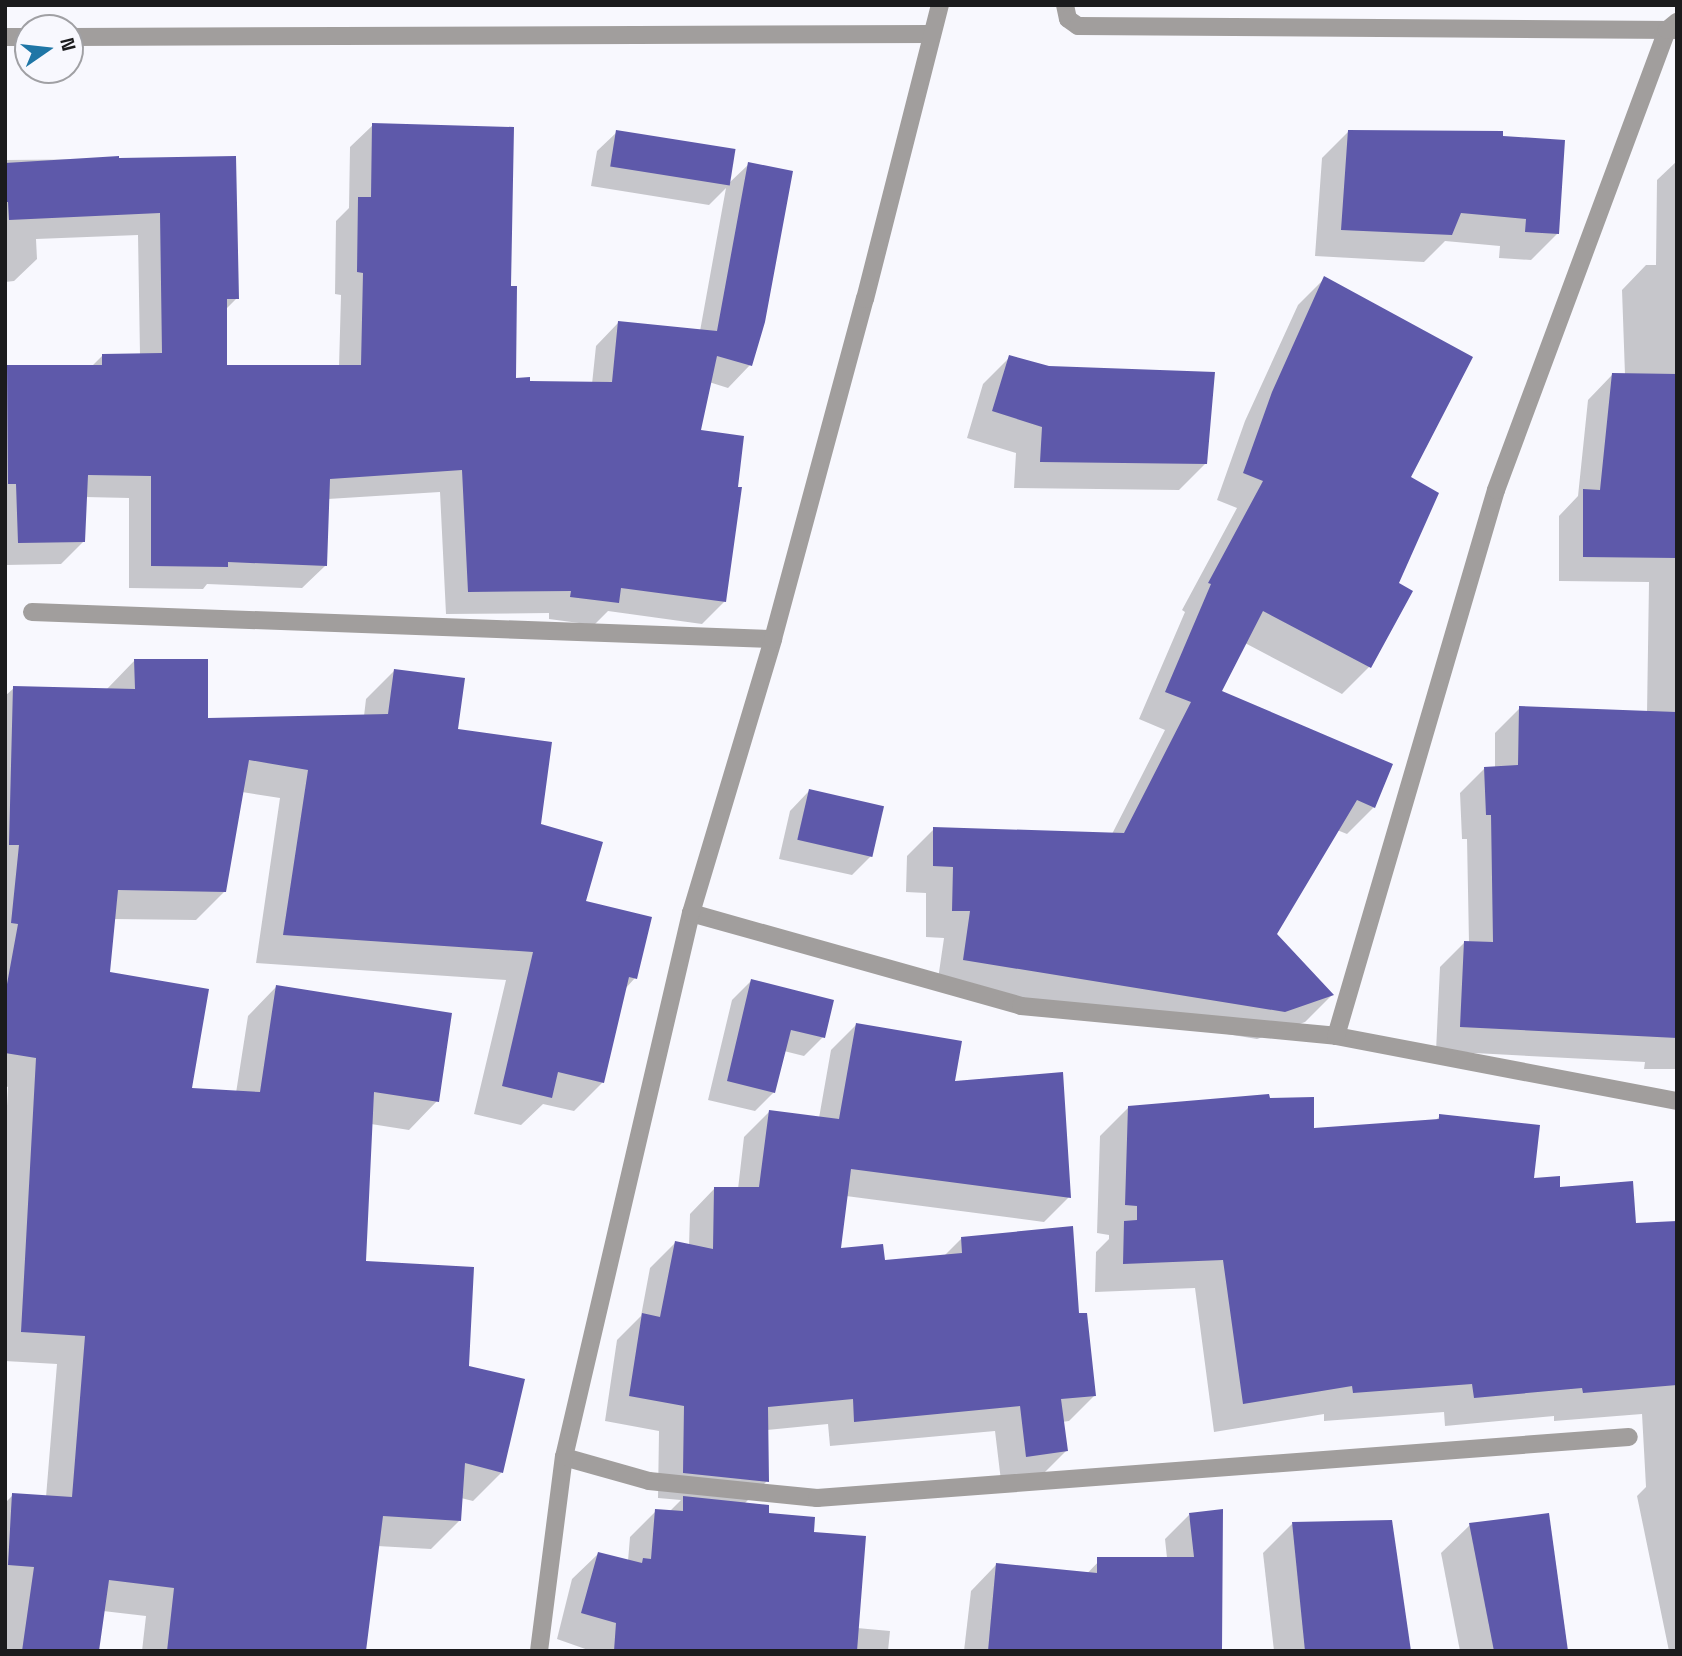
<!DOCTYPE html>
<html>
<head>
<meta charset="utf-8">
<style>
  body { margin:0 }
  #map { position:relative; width:1682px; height:1656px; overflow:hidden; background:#f8f8fe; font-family:"Space Grotesk",sans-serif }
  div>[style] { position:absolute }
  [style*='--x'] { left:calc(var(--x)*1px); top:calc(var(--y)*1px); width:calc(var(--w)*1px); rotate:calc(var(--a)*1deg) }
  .shadow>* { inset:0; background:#0003 }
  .building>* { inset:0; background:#5e59aa; transform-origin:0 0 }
  .minor>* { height:18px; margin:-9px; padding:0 9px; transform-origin:9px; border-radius:9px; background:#a19e9d }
  .tertiary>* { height:18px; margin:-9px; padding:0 9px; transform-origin:9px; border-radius:9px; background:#a19e9d }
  span { translate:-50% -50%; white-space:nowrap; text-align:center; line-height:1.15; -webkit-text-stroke:7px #f8f8fe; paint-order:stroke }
  .frame { position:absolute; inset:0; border:7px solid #1b1b1d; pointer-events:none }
  .north { position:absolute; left:14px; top:14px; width:70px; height:70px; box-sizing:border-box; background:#f8f8fe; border:2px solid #a0a0a4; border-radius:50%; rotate:76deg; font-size:19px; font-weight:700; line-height:28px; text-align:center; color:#1b1b1d }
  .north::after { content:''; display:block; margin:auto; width:24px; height:32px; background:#1f76a6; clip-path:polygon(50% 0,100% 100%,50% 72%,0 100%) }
</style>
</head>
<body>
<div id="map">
  <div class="shadow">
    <div style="clip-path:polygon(373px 125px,510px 288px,514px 379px,528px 383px,592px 384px,596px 346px,618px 323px,700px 331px,726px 188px,709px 205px,591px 186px,597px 151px,617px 132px,728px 184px,749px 164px,750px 365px,728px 388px,709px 382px,699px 431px,725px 601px,702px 624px,608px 611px,594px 625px,549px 619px,549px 613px,446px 614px,440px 492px,328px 499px,325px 566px,302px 588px,207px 584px,203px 589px,129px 588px,129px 498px,85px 497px,84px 541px,61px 564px,5px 565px,5px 369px,8px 367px,91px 367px,103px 355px,140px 355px,138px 235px,36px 239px,37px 259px,14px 281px,5px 282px,5px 160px,234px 158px,237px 298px,225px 310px,225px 367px,339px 367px,341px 295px,335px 294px,336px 221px,349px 208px,350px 147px)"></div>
    <div style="clip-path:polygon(1349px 131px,1501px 137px,1558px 233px,1531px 260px,1499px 258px,1500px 246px,1445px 241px,1424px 262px,1315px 256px,1322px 158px)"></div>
    <div style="clip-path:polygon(1677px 161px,1677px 1069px,1644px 1069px,1645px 1062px,1436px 1051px,1440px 967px,1465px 942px,1469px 943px,1467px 839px,1462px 839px,1460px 793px,1485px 768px,1495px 768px,1495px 733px,1520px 708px,1647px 713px,1649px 582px,1559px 581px,1559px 516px,1578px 496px,1588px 400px,1612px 375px,1625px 375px,1622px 290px,1646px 265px,1656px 265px,1657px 180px)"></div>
    <div style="clip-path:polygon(1325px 278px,1409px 478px,1397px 584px,1369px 667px,1342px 694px,1245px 643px,1220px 692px,1374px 807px,1347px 834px,1337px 830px,1275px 935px,1332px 995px,1305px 1022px,1257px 1039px,937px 986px,944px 938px,926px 937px,926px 893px,906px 892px,907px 856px,934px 829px,1112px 834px,1165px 730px,1139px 719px,1185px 612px,1182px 610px,1237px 508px,1217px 500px,1245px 421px,1298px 305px)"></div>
    <div style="clip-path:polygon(1010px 357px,1049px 368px,1206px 463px,1179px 490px,1014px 488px,1016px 453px,967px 438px,983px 384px)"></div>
    <div style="clip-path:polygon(135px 660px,206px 720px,364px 716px,366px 699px,395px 670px,456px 730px,539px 825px,584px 902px,635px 978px,625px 989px,603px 1082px,574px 1111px,543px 1104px,521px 1125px,474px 1114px,506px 980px,256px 963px,280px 798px,242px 792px,224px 892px,196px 920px,113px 919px,108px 973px,190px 1090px,236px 1093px,248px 1016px,276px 987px,437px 1101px,409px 1130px,371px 1124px,364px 1263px,467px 1367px,502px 1472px,473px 1501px,461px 1498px,460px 1520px,431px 1549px,377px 1546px,365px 1651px,142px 1651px,146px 1616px,103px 1611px,97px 1651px,5px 1651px,5px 1503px,13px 1495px,46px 1497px,57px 1364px,5px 1361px,5px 1144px,8px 1087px,5px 1086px,5px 696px,14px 688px,106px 690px)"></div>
    <div style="clip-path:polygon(809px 791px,871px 856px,852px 875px,779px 859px,790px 811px)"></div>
    <div style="clip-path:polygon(751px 981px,823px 1037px,804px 1056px,784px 1051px,774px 1092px,755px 1111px,708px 1100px,732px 1000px)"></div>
    <div style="clip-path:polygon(856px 1025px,953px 1083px,1069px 1197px,1044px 1222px,846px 1196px,839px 1250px,884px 1262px,944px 1256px,961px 1239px,1077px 1314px,1094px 1396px,1069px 1421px,1062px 1422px,1066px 1451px,1041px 1476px,1001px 1481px,995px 1431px,830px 1446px,828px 1424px,767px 1430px,767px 1481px,744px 1504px,812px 1534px,857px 1628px,890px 1631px,888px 1651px,591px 1651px,557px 1639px,572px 1579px,598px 1554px,628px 1561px,630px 1537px,656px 1511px,669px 1512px,681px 1500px,658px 1498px,659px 1431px,605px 1421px,617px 1340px,641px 1316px,650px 1268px,675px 1243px,689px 1246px,690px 1214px,715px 1188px,738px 1189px,744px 1137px,770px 1111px,819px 1118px,831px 1050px)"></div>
    <div style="clip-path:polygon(1268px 1100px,1312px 1130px,1435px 1121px,1440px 1116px,1532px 1179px,1635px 1225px,1677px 1222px,1677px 1651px,1669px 1651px,1637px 1496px,1646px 1487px,1642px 1414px,1554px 1421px,1554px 1416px,1445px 1426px,1444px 1412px,1324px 1421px,1324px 1414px,1214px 1432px,1195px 1288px,1095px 1292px,1096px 1252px,1109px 1239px,1109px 1235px,1097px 1233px,1100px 1136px,1129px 1107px)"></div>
    <div style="clip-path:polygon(1189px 1515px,1220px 1651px,1078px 1583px,1102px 1558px,1167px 1558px,1165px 1539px)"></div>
    <div style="clip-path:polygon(1292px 1524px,1410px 1651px,1274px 1651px,1263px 1553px)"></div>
    <div style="clip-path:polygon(1470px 1525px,1567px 1651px,1460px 1651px,1441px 1553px)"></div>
    <div style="clip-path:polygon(996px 1565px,1079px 1651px,964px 1651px,971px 1591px)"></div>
  </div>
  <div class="building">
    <div style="clip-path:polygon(372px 123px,514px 127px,511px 286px,517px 286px,516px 378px,530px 377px,530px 381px,612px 382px,618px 321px,717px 331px,748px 162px,793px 171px,765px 322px,752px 366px,717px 356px,701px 430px,744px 436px,738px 487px,742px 487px,726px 602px,621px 588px,619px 603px,570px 597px,571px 591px,468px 592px,462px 470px,330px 479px,327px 566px,228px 562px,228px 567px,151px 566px,151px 476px,88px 475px,85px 542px,18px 543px,16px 484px,8px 484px,7px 365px,102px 365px,102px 354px,162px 353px,160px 213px,9px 220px,8px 202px,5px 202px,5px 163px,119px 156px,119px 158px,236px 156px,239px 299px,227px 299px,227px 365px,361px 365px,363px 273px,357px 272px,358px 197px,371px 197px)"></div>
    <div style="left:616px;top:130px;width:121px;height:37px;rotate:9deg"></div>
    <div style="clip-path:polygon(1348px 130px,1503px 131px,1503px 136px,1565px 140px,1559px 234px,1525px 232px,1526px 219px,1461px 213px,1452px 235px,1341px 230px)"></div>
    <div style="clip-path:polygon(1324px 276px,1473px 357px,1411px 477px,1439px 493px,1399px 583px,1413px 591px,1371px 668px,1263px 611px,1222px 691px,1393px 764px,1375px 808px,1357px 800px,1277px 934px,1334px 995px,1285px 1012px,963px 960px,970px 911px,952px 911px,953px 867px,933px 866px,933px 827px,1124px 833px,1191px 702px,1165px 692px,1211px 584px,1208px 583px,1263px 481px,1243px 473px,1272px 392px)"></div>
    <div style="clip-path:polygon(1009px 355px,1049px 366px,1215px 372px,1207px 464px,1040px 462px,1042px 427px,992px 411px)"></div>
    <div style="clip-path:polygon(1612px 373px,1677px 374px,1677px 558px,1583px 557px,1583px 489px,1600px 490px)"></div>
    <div style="clip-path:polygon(134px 659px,208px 659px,208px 718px,388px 714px,394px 669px,465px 678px,458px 729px,552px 742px,541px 824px,603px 842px,586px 901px,652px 917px,637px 979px,629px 977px,604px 1083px,558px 1072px,552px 1098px,502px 1086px,533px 952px,283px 935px,308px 770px,249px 760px,226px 892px,118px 890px,110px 972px,209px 989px,192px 1088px,260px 1092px,276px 985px,452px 1013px,439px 1102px,374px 1092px,366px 1261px,474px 1267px,469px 1366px,525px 1379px,503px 1473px,465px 1463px,461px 1521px,383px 1516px,366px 1651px,167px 1651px,174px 1588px,109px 1580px,99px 1651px,22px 1651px,34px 1567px,8px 1565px,12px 1493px,72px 1497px,85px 1336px,21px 1332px,36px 1058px,5px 1053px,5px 995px,18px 924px,11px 923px,19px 845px,9px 845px,13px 686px,135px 689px)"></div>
    <div style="clip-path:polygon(1519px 706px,1676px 712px,1677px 1038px,1460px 1027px,1464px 941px,1493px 942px,1491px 815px,1486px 815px,1484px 767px,1518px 765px)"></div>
    <div style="left:809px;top:789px;width:77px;height:52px;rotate:13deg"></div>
    <div style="clip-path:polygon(751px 979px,834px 1000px,825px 1038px,791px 1030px,775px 1093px,727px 1081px)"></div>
    <div style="clip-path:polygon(856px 1023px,962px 1041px,955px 1081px,1063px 1072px,1071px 1198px,851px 1169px,841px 1248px,883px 1244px,885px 1260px,962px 1253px,961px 1237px,1073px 1226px,1079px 1313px,1087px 1313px,1096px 1396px,1061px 1399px,1068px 1451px,1026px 1457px,1020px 1406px,854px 1422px,853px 1399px,768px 1407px,769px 1482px,683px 1473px,684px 1406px,629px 1396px,642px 1313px,660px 1317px,675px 1241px,713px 1249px,714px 1187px,759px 1187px,769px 1110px,839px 1119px)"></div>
    <div style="clip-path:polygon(1269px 1094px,1270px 1098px,1314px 1097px,1314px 1128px,1439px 1119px,1439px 1114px,1540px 1125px,1534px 1178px,1560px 1176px,1560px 1187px,1633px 1181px,1636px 1223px,1677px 1221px,1677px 1385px,1583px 1393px,1582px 1388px,1474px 1398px,1472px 1384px,1353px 1393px,1352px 1386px,1243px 1404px,1223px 1260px,1123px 1264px,1124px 1221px,1137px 1220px,1137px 1206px,1125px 1205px,1128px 1106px)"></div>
    <div style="clip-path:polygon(683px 1496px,769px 1505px,769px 1513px,815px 1517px,814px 1532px,866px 1536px,857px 1651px,614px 1651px,616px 1623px,581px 1613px,598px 1552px,642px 1563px,643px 1558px,651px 1559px,655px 1509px,683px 1511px)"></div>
    <div style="clip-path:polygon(1223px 1509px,1222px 1651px,988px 1651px,996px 1563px,1097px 1573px,1097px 1557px,1194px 1557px,1189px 1513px)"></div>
    <div style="clip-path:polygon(1549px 1513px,1568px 1651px,1494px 1651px,1469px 1523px)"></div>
    <div style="clip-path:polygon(1392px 1520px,1411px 1651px,1305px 1651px,1292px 1522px)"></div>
  </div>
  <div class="minor">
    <div style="--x:1065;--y:5;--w:14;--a:78"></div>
    <div style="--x:1068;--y:19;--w:12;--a:35"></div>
    <div style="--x:1078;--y:26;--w:599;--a:0.38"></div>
    <div style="--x:5;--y:37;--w:23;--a:0"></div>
    <div style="--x:70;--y:37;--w:862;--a:-0.2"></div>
    <div style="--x:32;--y:612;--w:741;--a:2.09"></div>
    <div style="--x:691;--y:913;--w:343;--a:15.7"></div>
    <div style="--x:1021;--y:1006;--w:316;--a:5.4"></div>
    <div style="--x:1336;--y:1036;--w:347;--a:10.8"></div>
    <div style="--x:1336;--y:1036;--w:569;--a:-73.67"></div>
    <div style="--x:1496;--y:490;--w:491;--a:-69.6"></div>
    <div style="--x:1667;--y:30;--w:13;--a:-39"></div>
    <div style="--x:564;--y:1457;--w:88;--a:15.8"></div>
    <div style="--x:649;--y:1481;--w:169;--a:5.8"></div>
    <div style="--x:817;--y:1498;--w:814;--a:-4.3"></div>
  </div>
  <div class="tertiary">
    <div style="--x:539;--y:1651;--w:196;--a:-82.7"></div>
    <div style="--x:564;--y:1457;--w:559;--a:-76.86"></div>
    <div style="--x:691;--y:913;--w:286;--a:-73.3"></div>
    <div style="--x:773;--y:639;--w:352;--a:-74.9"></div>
    <div style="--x:865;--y:299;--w:303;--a:-75.7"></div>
  </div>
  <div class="frame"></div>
  <div class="north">N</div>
</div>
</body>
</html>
